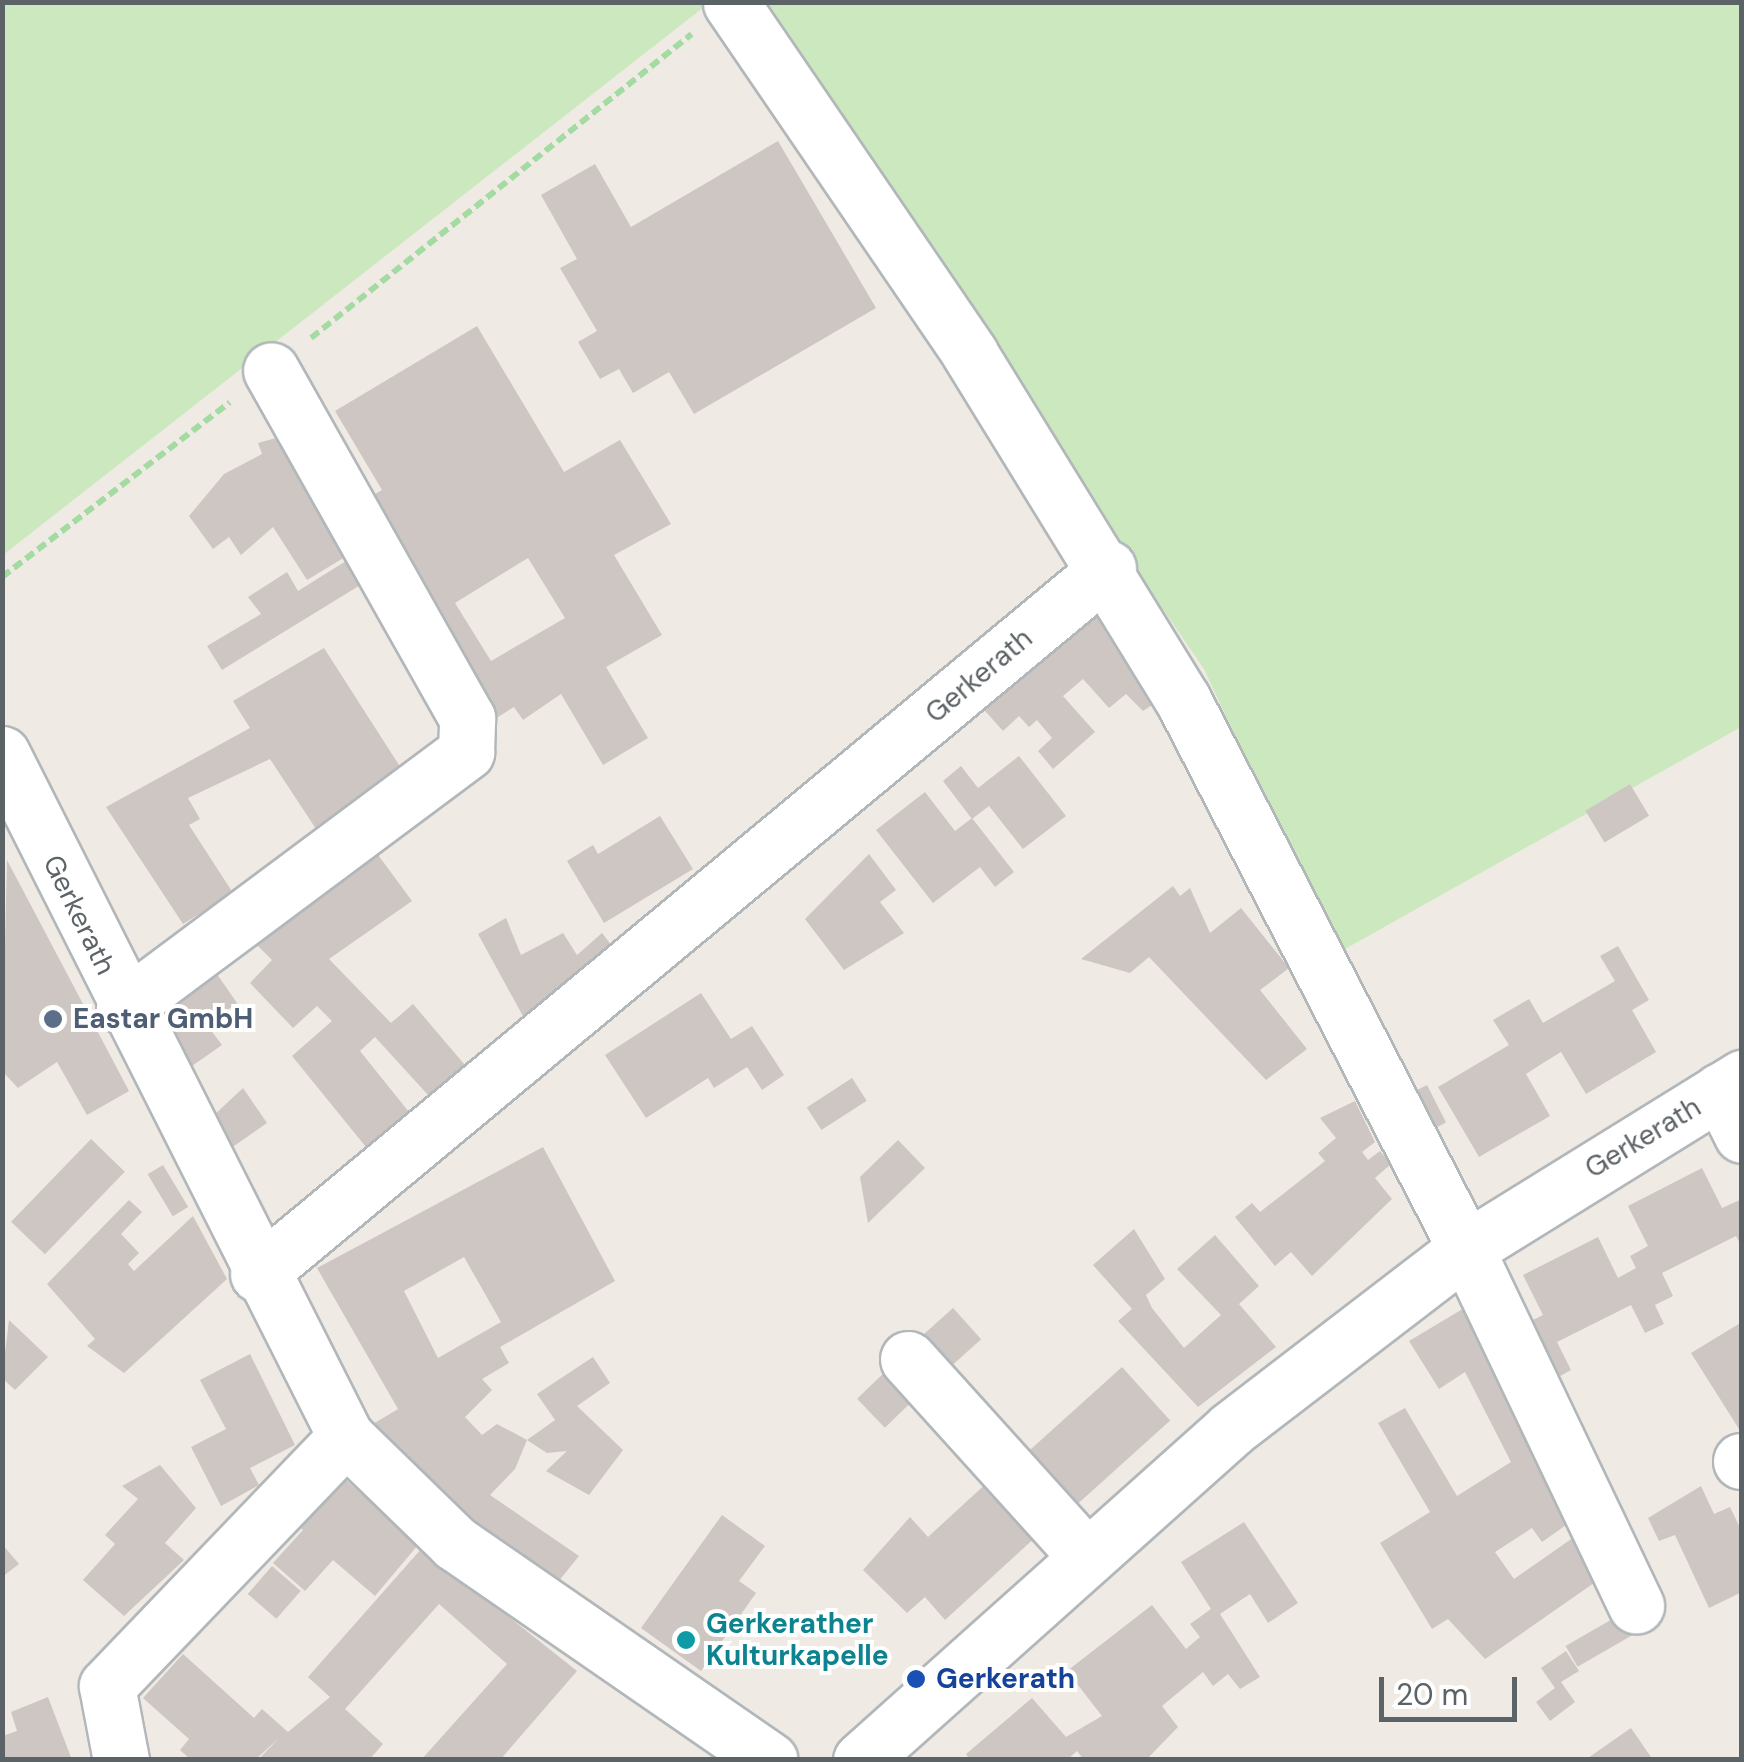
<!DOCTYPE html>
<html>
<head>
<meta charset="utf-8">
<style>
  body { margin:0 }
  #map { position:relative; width:1744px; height:1762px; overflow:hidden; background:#f0eae4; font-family:"DM Sans",sans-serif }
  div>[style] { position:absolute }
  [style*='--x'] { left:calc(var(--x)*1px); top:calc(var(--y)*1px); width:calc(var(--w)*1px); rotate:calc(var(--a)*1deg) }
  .green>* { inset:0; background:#cce8bf }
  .building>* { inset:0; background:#cdc6c3; transform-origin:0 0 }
  .path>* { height:6px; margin-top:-3px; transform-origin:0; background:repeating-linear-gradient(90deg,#a4dba2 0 10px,transparent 0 15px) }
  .roads { filter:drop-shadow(2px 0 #b2b7ba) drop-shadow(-2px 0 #b2b7ba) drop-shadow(0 2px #b2b7ba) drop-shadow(0 -2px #b2b7ba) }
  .minor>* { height:55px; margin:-27.5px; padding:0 27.5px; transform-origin:27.5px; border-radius:27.5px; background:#fff }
  .dots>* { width:28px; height:28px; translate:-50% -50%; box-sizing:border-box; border:5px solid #fff; border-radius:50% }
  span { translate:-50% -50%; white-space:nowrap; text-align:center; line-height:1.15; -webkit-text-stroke:8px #fff; paint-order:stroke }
  .street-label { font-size:28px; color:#5c6366 }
  .service-label { font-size:28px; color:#4e5e75; font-weight:700 }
  .left { translate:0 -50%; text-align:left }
  .culture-label { font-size:28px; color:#0d838f; font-weight:700 }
  .transit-label { font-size:28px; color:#164399; font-weight:700 }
  .frame { position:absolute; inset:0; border:5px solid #5c6366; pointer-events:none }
  .scale { position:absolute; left:1379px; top:1677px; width:138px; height:45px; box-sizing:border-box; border:5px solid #5c6366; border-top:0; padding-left:12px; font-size:30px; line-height:35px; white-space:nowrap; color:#5c6366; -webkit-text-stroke:8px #fff; paint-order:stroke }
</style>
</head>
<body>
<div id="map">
  <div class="green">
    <div style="clip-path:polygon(3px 3px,709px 3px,3px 555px)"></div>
    <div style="clip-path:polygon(747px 3px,1741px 3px,1741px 727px,1336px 954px,1204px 669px)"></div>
  </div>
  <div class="building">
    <div style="clip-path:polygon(778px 141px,876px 308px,694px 414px,669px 372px,633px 393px,619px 369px,600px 379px,578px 342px,597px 331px,560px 268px,577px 259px,541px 195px,595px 164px,631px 227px)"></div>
    <div style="clip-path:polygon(evenodd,477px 326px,564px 472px,620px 440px,671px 524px,614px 555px,662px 635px,606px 667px,648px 738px,603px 765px,561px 694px,523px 720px,514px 707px,490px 722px,363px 501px,382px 490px,335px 411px,477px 326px,528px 558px,565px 618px,491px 661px,455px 603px,528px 558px)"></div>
    <div style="clip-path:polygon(294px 433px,360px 548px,307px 580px,273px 527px,241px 555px,229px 537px,213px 549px,189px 516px,224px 474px,262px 454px,258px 443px)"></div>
    <div style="clip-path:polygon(362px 551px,375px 576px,222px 670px,207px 646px,261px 614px,248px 597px,287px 572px,298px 591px)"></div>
    <div style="clip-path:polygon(1090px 602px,1167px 695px,1143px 711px,1126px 694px,1109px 708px,1083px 679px,1063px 696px,1095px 732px,1053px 769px,1038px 751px,1052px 738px,1037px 720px,1029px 727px,1019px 716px,1003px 731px,977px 702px)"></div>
    <div style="clip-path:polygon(324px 648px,408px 779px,320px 835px,270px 759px,188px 798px,200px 819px,189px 825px,233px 893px,183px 924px,106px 807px,250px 728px,233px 701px)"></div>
    <div style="clip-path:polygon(1019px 756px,1066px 816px,1023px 849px,989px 806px,972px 819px,943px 781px,961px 766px,978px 788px)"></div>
    <div style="left:1630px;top:784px;width:37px;height:52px;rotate:59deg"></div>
    <div style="clip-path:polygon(925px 792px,955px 831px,972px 818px,1014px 872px,995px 887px,980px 867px,933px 903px,876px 830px)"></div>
    <div style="clip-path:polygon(660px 816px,693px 869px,604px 923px,567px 861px,593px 845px,598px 854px)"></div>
    <div style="clip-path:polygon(373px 848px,412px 901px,329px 959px,391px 1023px,413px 1004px,476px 1078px,440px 1108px,375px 1037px,360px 1051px,421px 1127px,379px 1163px,292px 1056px,332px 1021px,317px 1006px,293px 1028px,250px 983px,272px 960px,252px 940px)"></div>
    <div style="clip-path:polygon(869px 854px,896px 890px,880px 902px,904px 933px,844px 970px,805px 919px)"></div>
    <div style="clip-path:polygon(7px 860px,129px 1091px,87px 1115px,57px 1062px,18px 1088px,2px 1071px)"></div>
    <div style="clip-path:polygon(1173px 886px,1180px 896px,1190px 888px,1210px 933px,1241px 908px,1289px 968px,1260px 990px,1307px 1049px,1266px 1080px,1149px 957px,1130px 973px,1081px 959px)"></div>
    <div style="clip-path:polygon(506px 918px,521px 955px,563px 933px,577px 955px,602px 933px,619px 955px,524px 1018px,478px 934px)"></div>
    <div style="clip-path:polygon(1618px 946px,1649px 1000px,1632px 1010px,1656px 1052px,1586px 1094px,1561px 1052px,1543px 1063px,1526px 1074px,1550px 1116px,1479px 1157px,1438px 1087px,1509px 1045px,1493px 1020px,1529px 999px,1543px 1023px,1615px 981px,1600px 956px)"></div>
    <div style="clip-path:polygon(210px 964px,237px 1003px,207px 1025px,222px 1045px,192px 1066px,151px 1006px)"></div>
    <div style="clip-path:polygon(701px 993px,731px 1039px,752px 1026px,784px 1075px,762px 1090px,747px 1067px,714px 1088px,708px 1078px,646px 1118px,605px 1055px)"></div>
    <div style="left:852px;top:1078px;width:27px;height:54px;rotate:57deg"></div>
    <div style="left:1427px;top:1085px;width:42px;height:20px;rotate:63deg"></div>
    <div style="clip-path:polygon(243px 1088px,267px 1123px,231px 1148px,212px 1117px)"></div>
    <div style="clip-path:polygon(1355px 1101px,1375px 1142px,1362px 1152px,1368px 1160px,1380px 1151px,1391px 1164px,1375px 1178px,1392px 1199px,1312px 1276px,1291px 1252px,1275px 1266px,1235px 1217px,1252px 1203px,1260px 1212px,1325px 1161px,1318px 1153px,1336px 1138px,1320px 1118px)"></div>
    <div style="left:91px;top:1139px;width:47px;height:115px;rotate:44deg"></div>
    <div style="clip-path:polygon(898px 1140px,925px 1168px,868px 1223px,860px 1177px)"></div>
    <div style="clip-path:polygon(evenodd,543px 1147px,615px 1281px,500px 1347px,509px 1363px,482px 1379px,492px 1390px,465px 1417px,482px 1435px,497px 1424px,527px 1440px,515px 1469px,490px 1495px,579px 1556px,554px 1587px,463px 1519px,373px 1424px,398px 1409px,317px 1268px,543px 1147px,464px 1257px,501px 1322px,438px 1358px,404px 1291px,464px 1257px)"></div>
    <div style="left:163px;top:1165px;width:49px;height:18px;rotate:59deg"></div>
    <div style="clip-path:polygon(1702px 1168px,1722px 1208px,1742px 1199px,1742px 1247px,1736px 1236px,1662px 1273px,1673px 1296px,1655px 1305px,1664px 1324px,1645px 1333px,1631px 1305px,1557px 1342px,1571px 1370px,1553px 1380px,1525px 1324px,1543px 1315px,1523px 1275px,1598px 1237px,1618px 1278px,1636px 1268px,1630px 1256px,1648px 1246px,1628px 1206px)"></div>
    <div style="clip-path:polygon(129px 1200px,142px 1212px,121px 1234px,139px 1253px,128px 1264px,134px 1271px,193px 1216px,227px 1279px,124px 1373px,87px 1346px,95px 1339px,47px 1284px)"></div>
    <div style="clip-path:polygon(1134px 1229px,1165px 1279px,1146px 1295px,1152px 1308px,1184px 1348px,1221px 1315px,1177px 1269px,1215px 1235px,1259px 1286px,1239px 1304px,1276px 1347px,1198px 1407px,1118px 1321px,1132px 1309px,1093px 1265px)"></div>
    <div style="clip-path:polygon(1471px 1304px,1574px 1500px,1560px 1510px,1569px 1523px,1542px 1542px,1532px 1528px,1495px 1552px,1514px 1579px,1577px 1535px,1604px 1576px,1485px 1659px,1448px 1619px,1432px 1629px,1380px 1543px,1430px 1512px,1378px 1423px,1405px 1408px,1457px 1496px,1511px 1462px,1465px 1372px,1439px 1389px,1409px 1341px)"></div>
    <div style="left:953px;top:1308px;width:42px;height:43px;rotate:48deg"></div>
    <div style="clip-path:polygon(9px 1320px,48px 1357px,15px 1390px,2px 1378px)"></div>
    <div style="clip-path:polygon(1742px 1322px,1742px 1428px,1739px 1429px,1691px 1353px)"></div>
    <div style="clip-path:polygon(250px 1354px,295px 1445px,250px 1468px,259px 1485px,221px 1506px,191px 1447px,226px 1429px,200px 1380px)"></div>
    <div style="clip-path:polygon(593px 1357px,610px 1383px,577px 1406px,623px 1450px,589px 1495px,546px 1471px,567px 1451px,547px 1453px,527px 1440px,555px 1420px,537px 1394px)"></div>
    <div style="left:1122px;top:1367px;width:72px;height:128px;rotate:48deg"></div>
    <div style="left:888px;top:1369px;width:40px;height:43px;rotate:46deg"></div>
    <div style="clip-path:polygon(160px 1465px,196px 1508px,165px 1543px,184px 1560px,124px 1616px,83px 1580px,115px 1544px,105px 1535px,138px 1499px,122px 1486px)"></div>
    <div style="clip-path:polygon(335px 1470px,418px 1545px,375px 1596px,333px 1560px,305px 1591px,273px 1563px,303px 1530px,291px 1519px)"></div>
    <div style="clip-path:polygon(990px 1480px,1039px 1534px,945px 1620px,925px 1597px,907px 1613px,863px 1570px,910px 1517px,928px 1537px)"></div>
    <div style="clip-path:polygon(1701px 1486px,1714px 1514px,1730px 1507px,1742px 1532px,1742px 1592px,1709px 1608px,1675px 1535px,1659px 1541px,1648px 1518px)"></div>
    <div style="clip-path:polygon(722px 1515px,765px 1546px,739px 1581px,756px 1593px,701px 1671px,641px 1628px)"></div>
    <div style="clip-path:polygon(1244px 1522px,1298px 1603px,1268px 1623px,1250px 1594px,1220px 1614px,1260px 1677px,1240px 1689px,1228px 1674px,1213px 1686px,1203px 1672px,1162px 1706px,1178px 1727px,1146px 1760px,1084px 1760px,1077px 1751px,1067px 1760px,970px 1760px,966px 1754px,1032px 1698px,1066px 1737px,1102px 1716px,1067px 1671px,1152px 1605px,1186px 1649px,1200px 1637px,1190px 1624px,1211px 1609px,1181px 1562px)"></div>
    <div style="clip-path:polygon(2px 1544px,19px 1564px,2px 1577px)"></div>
    <div style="clip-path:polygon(422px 1548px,577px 1671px,500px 1760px,421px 1760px,507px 1664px,439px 1604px,345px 1709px,383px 1744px,369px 1760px,258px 1760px,279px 1738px,255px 1760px,191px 1760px,180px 1750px,189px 1739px,143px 1698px,183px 1654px,254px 1718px,262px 1709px,288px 1732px,330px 1697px,308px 1677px)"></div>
    <div style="left:272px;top:1566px;width:38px;height:37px;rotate:41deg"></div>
    <div style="left:1621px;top:1614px;width:24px;height:64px;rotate:60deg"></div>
    <div style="clip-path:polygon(1566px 1651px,1579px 1671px,1561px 1682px,1575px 1702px,1550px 1721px,1536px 1702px,1555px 1688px,1541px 1668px)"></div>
    <div style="clip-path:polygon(48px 1697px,72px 1760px,2px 1760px,2px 1736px,17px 1731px,11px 1712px)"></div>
    <div style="clip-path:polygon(1631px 1728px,1653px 1760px,1585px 1760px)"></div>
  </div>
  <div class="path">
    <div style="--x:311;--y:338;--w:487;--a:-38.6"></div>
    <div style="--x:2;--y:577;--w:287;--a:-37.5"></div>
  </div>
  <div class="roads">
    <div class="minor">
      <div style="--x:731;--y:3;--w:425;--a:55.7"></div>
      <div style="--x:970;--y:354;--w:406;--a:58.4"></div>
      <div style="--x:1183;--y:700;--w:618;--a:62.73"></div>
      <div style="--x:1466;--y:1249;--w:395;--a:64.5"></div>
      <div style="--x:2;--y:754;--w:765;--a:63.27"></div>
      <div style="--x:346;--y:1437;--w:152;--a:44.2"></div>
      <div style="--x:455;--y:1543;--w:382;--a:34.6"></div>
      <div style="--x:124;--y:1007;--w:427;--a:-36.7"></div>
      <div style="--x:466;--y:752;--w:34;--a:-88"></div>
      <div style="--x:467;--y:718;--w:399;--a:-119.4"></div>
      <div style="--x:1720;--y:1091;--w:49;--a:63.4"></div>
      <div style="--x:258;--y:1274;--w:1105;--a:-39.71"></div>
      <div style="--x:908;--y:1359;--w:267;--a:47.9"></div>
      <div style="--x:1741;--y:1461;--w:1;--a:0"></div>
      <div style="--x:121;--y:1760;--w:75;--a:-100.7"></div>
      <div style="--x:107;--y:1686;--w:345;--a:-46.2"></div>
      <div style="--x:861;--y:1760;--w:496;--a:-41.8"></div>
      <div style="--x:1231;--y:1429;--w:296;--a:-37.5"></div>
      <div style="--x:1466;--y:1249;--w:325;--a:-31.8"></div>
    </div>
  </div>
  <div class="dots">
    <div style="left:53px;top:1019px;background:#5c6f8a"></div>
    <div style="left:686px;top:1640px;background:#0f9aa8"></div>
    <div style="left:916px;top:1679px;background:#1a4fb4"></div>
  </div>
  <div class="street-label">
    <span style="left:979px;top:676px;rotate:-40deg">Gerkerath</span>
    <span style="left:79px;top:915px;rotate:64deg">Gerkerath</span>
    <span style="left:1643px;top:1138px;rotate:-31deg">Gerkerath</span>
  </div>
  <div class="service-label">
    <span class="left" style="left:73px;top:1019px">Eastar GmbH</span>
  </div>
  <div class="culture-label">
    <span class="left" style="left:706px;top:1640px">Gerkerather<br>Kulturkapelle</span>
  </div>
  <div class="transit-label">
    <span class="left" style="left:936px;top:1679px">Gerkerath</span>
  </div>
  <div class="frame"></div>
  <div class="scale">20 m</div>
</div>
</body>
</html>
